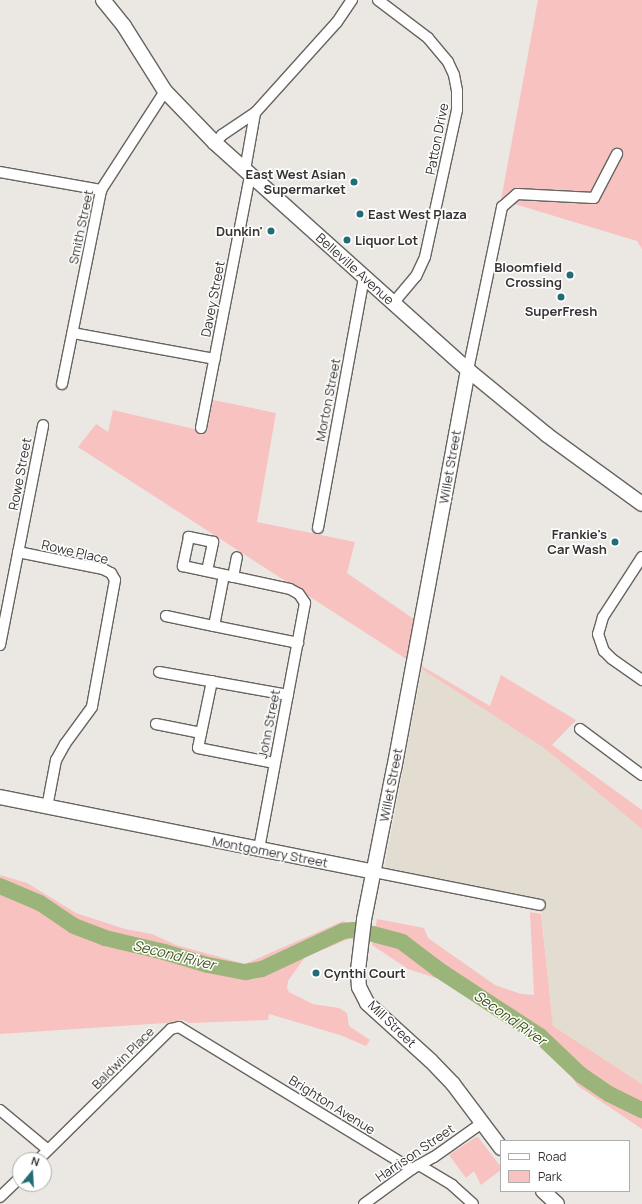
<!DOCTYPE html>
<html>
<head>
<meta charset="utf-8">
<style>
  body { margin:0 }
  #map { position:relative; width:642px; height:1204px; overflow:hidden; background:#ebe8e3; font-family:Manrope,sans-serif }
  div>[style] { position:absolute }
  [style*='--x'] { left:calc(var(--x)*1px); top:calc(var(--y)*1px); width:calc(var(--w)*1px); rotate:calc(var(--a)*1deg) }
  .built>* { inset:0; background:#e3dcd1 }
  .green>* { inset:0; background:#f7c2c0 }
  .river>* { height:16px; margin:-8px; padding:0 8px; transform-origin:8px; border-radius:8px; background:#9ab479 }
  .roads { filter:drop-shadow(1px 0 #676460) drop-shadow(-1px 0 #676460) drop-shadow(0 1px #676460) drop-shadow(0 -1px #676460) }
  .street>* { height:10px; margin:-5px; padding:0 5px; transform-origin:5px; border-radius:5px; background:#fff }
  .secondary>* { height:14px; margin:-7px; padding:0 7px; transform-origin:7px; border-radius:7px; background:#fff }
  .dots>* { width:11px; height:11px; translate:-50% -50%; box-sizing:border-box; border:2px solid #fff; border-radius:50% }
  span { translate:-50% -50%; white-space:nowrap; text-align:center; line-height:1.15; -webkit-text-stroke:3px #fff; paint-order:stroke }
  .street-label { font-size:13px; color:#353331 }
  .poi-label { font-size:13px; color:#353331; font-weight:700 }
  .right { translate:-100% -50%; text-align:right }
  .left { translate:0 -50%; text-align:left }
  .water-label { font-size:14px; color:#3e5515; font-style:italic }
  .legend { position:absolute; left:500px; top:1140px; width:130px; height:52px; box-sizing:border-box; background:#fff; border:1px solid #aeadad; margin:0; padding:5px 7px; list-style:none; font-size:12px; color:#353331 }
  .legend li { display:flex; align-items:center; gap:8px; height:20px }
  .legend b { width:20px; border:1px solid #aeadad }
  .north { position:absolute; left:12px; top:1152px; width:40px; height:40px; box-sizing:border-box; background:#fff; border:1px solid #aeadad; border-radius:50%; rotate:18deg; font-size:11px; font-weight:700; line-height:16px; text-align:center; color:#353331 }
  .north::after { content:''; display:block; margin:auto; width:14px; height:18px; background:#226c75; clip-path:polygon(50% 0,100% 100%,50% 72%,0 100%) }
</style>
</head>
<body>
<div id="map">
  <div class="built">
    <div style="clip-path:polygon(422px 669px,544px 748px,642px 829px,642px 1084px,553px 1026px,540px 900px,386px 868px,385px 865px)"></div>
  </div>
  <div class="green">
    <div style="clip-path:polygon(538px 0,642px 0,642px 249px,637px 241px,501px 200px)"></div>
    <div style="clip-path:polygon(213px 400px,276px 413px,257px 522px,355px 542px,347px 573px,421px 624px,420px 665px,490px 706px,501px 675px,576px 720px,552px 745px,642px 810px,642px 829px,544px 748px,78px 447px,96px 424px,108px 432px,113px 410px,207px 432px)"></div>
    <div style="clip-path:polygon(0 875px,27px 883px,76px 913px,125px 929px,152px 934px,176px 945px,245px 964px,343px 921px,353px 925px,351px 938px,305px 957px,288px 981px,287px 988px,289px 992px,313px 1004px,339px 1008px,347px 1013px,349px 1026px,370px 1040px,366px 1046px,340px 1035px,269px 1014px,268px 1020px,189px 1023px,183px 1020px,166px 1023px,0 1034px)"></div>
    <div style="clip-path:polygon(530px 912px,541px 914px,553px 1026px,642px 1084px,642px 1129px,578px 1086px,565px 1067px,528px 1035px,439px 979px,408px 969px,372px 945px,377px 919px,424px 928px,428px 938px,495px 985px,521px 994px,534px 995px)"></div>
    <div style="clip-path:polygon(476px 1137px,478px 1137px,501px 1167px,501px 1170px,481px 1185px,474px 1171px,466px 1178px,449px 1155px)"></div>
  </div>
  <div class="river">
    <div style="--x:0;--y:886;--w:43;--a:23"></div>
    <div style="--x:40;--y:903;--w:41;--a:34.1"></div>
    <div style="--x:74;--y:926;--w:33;--a:21"></div>
    <div style="--x:105;--y:938;--w:61;--a:13.3"></div>
    <div style="--x:164;--y:952;--w:46;--a:16.5"></div>
    <div style="--x:208;--y:965;--w:38;--a:11"></div>
    <div style="--x:245;--y:972;--w:17;--a:-10"></div>
    <div style="--x:262;--y:969;--w:89;--a:-25.1"></div>
    <div style="--x:343;--y:931;--w:10;--a:-6"></div>
    <div style="--x:373;--y:934;--w:30;--a:15"></div>
    <div style="--x:402;--y:942;--w:46;--a:37.1"></div>
    <div style="--x:439;--y:970;--w:121;--a:33.2"></div>
    <div style="--x:540;--y:1036;--w:57;--a:43.6"></div>
    <div style="--x:581;--y:1075;--w:34;--a:34"></div>
    <div style="--x:609;--y:1094;--w:37;--a:26"></div>
  </div>
  <div class="roads">
    <div class="street">
      <div style="--x:378;--y:0;--w:63;--a:37.2"></div>
      <div style="--x:428;--y:38;--w:31;--a:50"></div>
      <div style="--x:448;--y:62;--w:14;--a:65"></div>
      <div style="--x:454;--y:75;--w:16;--a:79"></div>
      <div style="--x:457;--y:91;--w:19;--a:90"></div>
      <div style="--x:457;--y:110;--w:150;--a:102.3"></div>
      <div style="--x:425;--y:257;--w:21;--a:115"></div>
      <div style="--x:416;--y:276;--w:35;--a:130"></div>
      <div style="--x:215;--y:143;--w:11;--a:-49"></div>
      <div style="--x:222;--y:135;--w:40;--a:-34"></div>
      <div style="--x:255;--y:113;--w:122;--a:-48"></div>
      <div style="--x:337;--y:22;--w:27;--a:-56"></div>
      <div style="--x:245;--y:170;--w:58;--a:-80"></div>
      <div style="--x:0;--y:172;--w:103;--a:10.1"></div>
      <div style="--x:73;--y:333;--w:144;--a:10.4"></div>
      <div style="--x:468;--y:370;--w:167;--a:-78.2"></div>
      <div style="--x:502;--y:207;--w:20;--a:-41"></div>
      <div style="--x:517;--y:194;--w:77;--a:3"></div>
      <div style="--x:594;--y:198;--w:50;--a:-62.4"></div>
      <div style="--x:62;--y:384;--w:198;--a:-78.6"></div>
      <div style="--x:101;--y:190;--w:118;--a:-57.1"></div>
      <div style="--x:201;--y:428;--w:258;--a:-79"></div>
      <div style="--x:318;--y:528;--w:255;--a:-79.6"></div>
      <div style="--x:18;--y:552;--w:87;--a:11.3"></div>
      <div style="--x:103;--y:569;--w:9;--a:27"></div>
      <div style="--x:111;--y:573;--w:8;--a:60"></div>
      <div style="--x:115;--y:580;--w:129;--a:100.3"></div>
      <div style="--x:92;--y:707;--w:46;--a:126.1"></div>
      <div style="--x:65;--y:744;--w:18;--a:119"></div>
      <div style="--x:56;--y:760;--w:48;--a:100.8"></div>
      <div style="--x:642;--y:557;--w:72;--a:123"></div>
      <div style="--x:603;--y:617;--w:18;--a:106"></div>
      <div style="--x:598;--y:634;--w:18;--a:71"></div>
      <div style="--x:604;--y:651;--w:11;--a:45"></div>
      <div style="--x:612;--y:659;--w:37;--a:35"></div>
      <div style="--x:207;--y:571;--w:30;--a:-78"></div>
      <div style="--x:213;--y:542;--w:25;--a:-168"></div>
      <div style="--x:189;--y:537;--w:30;--a:102"></div>
      <div style="--x:183;--y:566;--w:109;--a:12.1"></div>
      <div style="--x:290;--y:589;--w:10;--a:29"></div>
      <div style="--x:299;--y:594;--w:11;--a:56"></div>
      <div style="--x:305;--y:603;--w:250;--a:100.6"></div>
      <div style="--x:224;--y:575;--w:52;--a:101.1"></div>
      <div style="--x:214;--y:626;--w:86;--a:11.4"></div>
      <div style="--x:233;--y:577;--w:20;--a:-79"></div>
      <div style="--x:166;--y:616;--w:49;--a:11.8"></div>
      <div style="--x:0;--y:645;--w:224;--a:-78.9"></div>
      <div style="--x:159;--y:672;--w:131;--a:10.1"></div>
      <div style="--x:212;--y:681;--w:68;--a:101.8"></div>
      <div style="--x:198;--y:748;--w:77;--a:11.2"></div>
      <div style="--x:156;--y:724;--w:46;--a:11.3"></div>
      <div style="--x:580;--y:729;--w:77;--a:36.6"></div>
      <div style="--x:374;--y:872;--w:169;--a:11.2"></div>
      <div style="--x:0;--y:1110;--w:62;--a:39.8"></div>
      <div style="--x:38;--y:1160;--w:187;--a:-44.6"></div>
      <div style="--x:171;--y:1029;--w:8;--a:-14"></div>
      <div style="--x:179;--y:1027;--w:273;--a:31.4"></div>
      <div style="--x:419;--y:1165;--w:39;--a:31"></div>
      <div style="--x:452;--y:1185;--w:28;--a:42"></div>
      <div style="--x:0;--y:1197;--w:28;--a:-44"></div>
      <div style="--x:364;--y:1204;--w:59;--a:-36.1"></div>
      <div style="--x:412;--y:1169;--w:25;--a:-29"></div>
      <div style="--x:434;--y:1157;--w:59;--a:-35.3"></div>
    </div>
    <div class="secondary">
      <div style="--x:103;--y:0;--w:33;--a:51"></div>
      <div style="--x:124;--y:26;--w:77;--a:57.8"></div>
      <div style="--x:165;--y:91;--w:72;--a:46.1"></div>
      <div style="--x:215;--y:143;--w:340;--a:41.9"></div>
      <div style="--x:468;--y:370;--w:102;--a:39.4"></div>
      <div style="--x:547;--y:435;--w:117;--a:36"></div>
      <div style="--x:468;--y:370;--w:405;--a:100.5"></div>
      <div style="--x:394;--y:768;--w:155;--a:101.2"></div>
      <div style="--x:364;--y:920;--w:50;--a:96.8"></div>
      <div style="--x:358;--y:970;--w:17;--a:87"></div>
      <div style="--x:359;--y:987;--w:18;--a:63"></div>
      <div style="--x:367;--y:1003;--w:86;--a:42.2"></div>
      <div style="--x:431;--y:1061;--w:32;--a:46"></div>
      <div style="--x:453;--y:1084;--w:80;--a:53.1"></div>
      <div style="--x:0;--y:797;--w:381;--a:11.3"></div>
      <div style="--x:543;--y:1191;--w:19;--a:43"></div>
    </div>
  </div>
  <div class="dots">
    <div style="left:354px;top:182px;background:#226c75"></div>
    <div style="left:360px;top:214px;background:#226c75"></div>
    <div style="left:271px;top:231px;background:#226c75"></div>
    <div style="left:347px;top:240px;background:#226c75"></div>
    <div style="left:570px;top:275px;background:#226c75"></div>
    <div style="left:561px;top:297px;background:#226c75"></div>
    <div style="left:615px;top:542px;background:#226c75"></div>
    <div style="left:316px;top:973px;background:#226c75"></div>
  </div>
  <div class="street-label">
    <span style="left:437px;top:139px;rotate:-79deg">Patton Drive</span>
    <span style="left:81px;top:227px;rotate:-78deg">Smith Street</span>
    <span style="left:355px;top:269px;rotate:42deg">Belleville Avenue</span>
    <span style="left:213px;top:299px;rotate:-79deg">Davey Street</span>
    <span style="left:328px;top:400px;rotate:-79deg">Morton Street</span>
    <span style="left:450px;top:467px;rotate:-80deg">Willet Street</span>
    <span style="left:20px;top:474px;rotate:-79deg">Rowe Street</span>
    <span style="left:75px;top:552px;rotate:13deg">Rowe Place</span>
    <span style="left:269px;top:724px;rotate:-79deg">John Street</span>
    <span style="left:391px;top:785px;rotate:-79deg">Willet Street</span>
    <span style="left:270px;top:852px;rotate:11deg">Montgomery Street</span>
    <span style="left:392px;top:1024px;rotate:44deg">Mill Street</span>
    <span style="left:123px;top:1058px;rotate:-45deg">Baldwin Place</span>
    <span style="left:332px;top:1105px;rotate:32deg">Brighton Avenue</span>
    <span style="left:415px;top:1153px;rotate:-34deg">Harrison Street</span>
  </div>
  <div class="poi-label">
    <span class="right" style="left:346px;top:182px">East West Asian<br>Supermarket</span>
    <span class="left" style="left:368px;top:214px">East West Plaza</span>
    <span class="right" style="left:263px;top:231px">Dunkin'</span>
    <span class="left" style="left:355px;top:240px">Liquor Lot</span>
    <span class="right" style="left:562px;top:275px">Bloomfield<br>Crossing</span>
    <span style="left:561px;top:311px">SuperFresh</span>
    <span class="right" style="left:607px;top:542px">Frankie's<br>Car Wash</span>
    <span class="left" style="left:324px;top:973px">Cynthi Court</span>
  </div>
  <div class="water-label">
    <span style="left:174px;top:955px;rotate:14deg">Second River</span>
    <span style="left:510px;top:1018px;rotate:35deg">Second River</span>
  </div>
  <ul class="legend">
  <li><b style="height:5px;background:#fff"></b>Road</li>
  <li><b style="height:11px;background:#f7c2c0"></b>Park</li>
  </ul>
  <div class="north">N</div>
</div>
</body>
</html>
